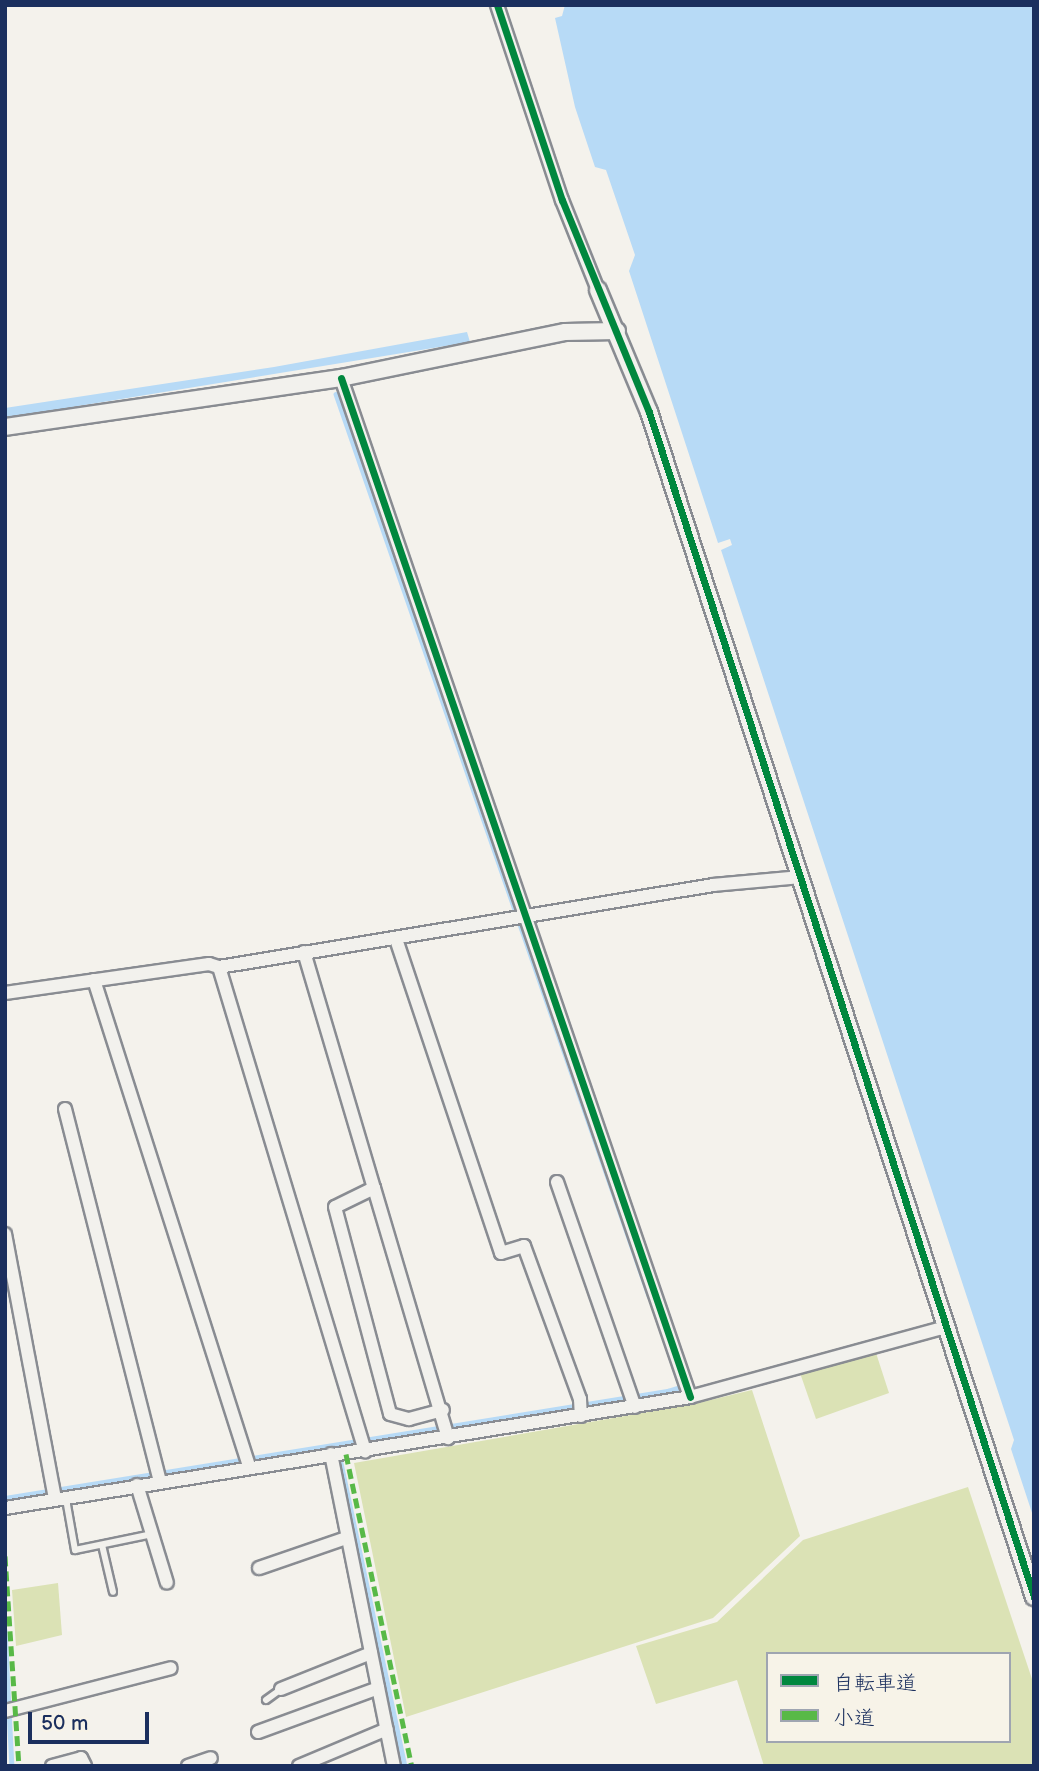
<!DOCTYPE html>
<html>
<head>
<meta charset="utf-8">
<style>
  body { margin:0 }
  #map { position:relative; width:1039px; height:1771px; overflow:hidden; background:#f4f2ec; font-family:"Balsamiq Sans","Klee One",sans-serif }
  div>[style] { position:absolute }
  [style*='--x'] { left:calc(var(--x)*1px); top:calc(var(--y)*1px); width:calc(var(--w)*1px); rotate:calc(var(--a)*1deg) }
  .green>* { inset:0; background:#dbe2b5 }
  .water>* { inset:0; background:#b7daf6 }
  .stream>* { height:4.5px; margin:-2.25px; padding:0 2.25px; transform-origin:2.25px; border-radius:2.25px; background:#b7daf6 }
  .roads { filter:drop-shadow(2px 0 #898c92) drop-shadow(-2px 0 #898c92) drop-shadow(0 2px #898c92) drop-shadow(0 -2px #898c92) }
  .service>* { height:6px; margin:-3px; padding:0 3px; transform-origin:3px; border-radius:3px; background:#f2f1ed }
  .minor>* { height:12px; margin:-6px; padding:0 6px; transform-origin:6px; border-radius:6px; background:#f2f1ed }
  .tertiary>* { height:16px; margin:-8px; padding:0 8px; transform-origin:8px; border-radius:8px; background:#f2f1ed }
  .quiet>* { height:5px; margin-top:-2.5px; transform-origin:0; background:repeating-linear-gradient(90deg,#58b947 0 10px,transparent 0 15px) }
  .cycleway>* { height:7px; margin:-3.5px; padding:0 3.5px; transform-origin:3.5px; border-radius:3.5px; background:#00873e }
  span { translate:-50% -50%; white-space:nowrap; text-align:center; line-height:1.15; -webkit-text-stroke:5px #f7f3e8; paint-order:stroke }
  .frame { position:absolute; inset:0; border:7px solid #1b2f5e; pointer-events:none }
  .legend { position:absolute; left:766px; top:1652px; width:245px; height:91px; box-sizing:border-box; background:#f7f3e8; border:2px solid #9fa5b1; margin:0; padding:9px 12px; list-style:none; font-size:21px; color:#1b2f5e }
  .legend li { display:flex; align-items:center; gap:14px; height:35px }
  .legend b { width:35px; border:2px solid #9fa5b1 }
  .scale { position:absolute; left:28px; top:1712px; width:121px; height:32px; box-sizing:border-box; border:4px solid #1b2f5e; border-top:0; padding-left:9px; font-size:21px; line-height:24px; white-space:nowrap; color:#1b2f5e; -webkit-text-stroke:5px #f7f3e8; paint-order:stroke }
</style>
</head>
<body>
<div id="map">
  <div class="green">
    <div style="clip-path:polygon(876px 1353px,889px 1393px,816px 1419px,800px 1373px)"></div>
    <div style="clip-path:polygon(752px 1390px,800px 1536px,713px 1618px,406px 1717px,354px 1463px,694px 1404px)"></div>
    <div style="clip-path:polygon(evenodd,968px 1487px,1034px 1685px,1034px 1766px,764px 1766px,737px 1680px,656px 1704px,636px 1646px,717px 1622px,803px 1540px,968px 1487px,768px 1654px,1009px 1654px,1009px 1741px,768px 1741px,768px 1654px)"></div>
    <div style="clip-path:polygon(58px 1583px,62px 1635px,16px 1646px,12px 1590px)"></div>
  </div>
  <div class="water">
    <div style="clip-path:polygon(565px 5px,1034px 5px,1034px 1519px,1011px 1449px,1014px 1440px,721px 550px,732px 545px,730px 539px,718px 543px,629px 271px,635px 255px,606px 170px,595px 167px,575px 107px,555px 18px,562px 16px)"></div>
    <div style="clip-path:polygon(467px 332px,470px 342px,5px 418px,5px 408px,274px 367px)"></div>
  </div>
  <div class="stream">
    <div style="--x:336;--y:394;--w:955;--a:70.86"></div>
    <div style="--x:341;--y:1463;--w:310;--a:78.1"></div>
    <div style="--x:5;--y:1498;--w:672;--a:-9.17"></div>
    <div style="--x:668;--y:1391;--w:13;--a:-18"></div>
    <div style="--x:680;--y:1387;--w:39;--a:-108"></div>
    <div style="--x:5;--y:1630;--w:136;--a:87.1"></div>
  </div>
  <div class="roads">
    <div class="service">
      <div style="--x:66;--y:1499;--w:52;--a:80"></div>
      <div style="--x:75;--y:1550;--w:79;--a:-11.7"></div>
      <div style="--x:102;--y:1545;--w:48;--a:76.8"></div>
      <div style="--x:266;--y:1700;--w:19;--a:-36"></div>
    </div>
    <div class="minor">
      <div style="--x:497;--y:5;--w:206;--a:71.6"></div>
      <div style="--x:562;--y:200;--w:97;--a:68.2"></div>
      <div style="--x:341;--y:378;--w:1077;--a:71.09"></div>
      <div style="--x:396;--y:939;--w:331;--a:71.5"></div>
      <div style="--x:501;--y:1253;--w:24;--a:-17"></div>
      <div style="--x:524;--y:1246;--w:163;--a:69.9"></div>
      <div style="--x:580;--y:1399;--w:17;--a:87"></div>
      <div style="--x:304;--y:952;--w:246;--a:73.5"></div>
      <div style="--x:374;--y:1188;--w:43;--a:154"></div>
      <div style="--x:335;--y:1207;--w:214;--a:75.1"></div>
      <div style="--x:390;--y:1414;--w:20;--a:15"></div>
      <div style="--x:409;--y:1419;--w:35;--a:-15"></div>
      <div style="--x:219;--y:967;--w:506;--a:73.21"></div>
      <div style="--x:94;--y:980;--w:510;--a:72.31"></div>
      <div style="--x:5;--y:993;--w:206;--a:-8.1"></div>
      <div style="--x:209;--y:964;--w:10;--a:17"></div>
      <div style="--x:219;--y:967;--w:501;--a:-9.42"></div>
      <div style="--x:713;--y:885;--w:88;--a:-5.2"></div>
      <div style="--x:65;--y:1109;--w:384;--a:75.7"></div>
      <div style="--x:557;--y:1182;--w:238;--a:70.9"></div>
      <div style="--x:374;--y:1188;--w:261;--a:73.5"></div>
      <div style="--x:5;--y:1234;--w:270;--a:79.3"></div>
      <div style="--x:331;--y:1454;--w:318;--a:78.6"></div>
      <div style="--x:137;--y:1485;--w:102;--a:73"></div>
      <div style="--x:5;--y:1508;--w:694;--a:-9.2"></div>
      <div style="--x:690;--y:1397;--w:265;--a:-15.3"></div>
      <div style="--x:259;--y:1568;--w:92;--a:-19"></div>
      <div style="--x:281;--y:1689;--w:97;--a:-21.8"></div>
      <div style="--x:5;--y:1711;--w:171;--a:-14.5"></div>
      <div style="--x:258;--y:1732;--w:128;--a:-20.1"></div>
      <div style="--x:52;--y:1766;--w:30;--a:-15"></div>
      <div style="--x:81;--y:1758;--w:9;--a:63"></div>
      <div style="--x:188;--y:1766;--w:24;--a:-19"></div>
      <div style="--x:299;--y:1766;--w:95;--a:-22.8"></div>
    </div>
    <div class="tertiary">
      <div style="--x:598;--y:290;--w:132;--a:67.3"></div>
      <div style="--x:649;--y:412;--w:1246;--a:72"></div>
      <div style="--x:5;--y:427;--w:340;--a:-8.3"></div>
      <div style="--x:341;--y:378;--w:229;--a:-11.6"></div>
      <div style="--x:565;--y:332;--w:52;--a:-1.1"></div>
    </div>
  </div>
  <div class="quiet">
    <div style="--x:346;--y:1454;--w:319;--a:78.1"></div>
    <div style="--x:5;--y:1556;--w:210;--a:86.2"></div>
  </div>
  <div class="cycleway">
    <div style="--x:497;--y:5;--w:206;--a:71.6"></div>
    <div style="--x:562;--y:200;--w:229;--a:67.7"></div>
    <div style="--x:649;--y:412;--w:1246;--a:72"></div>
    <div style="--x:341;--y:378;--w:1077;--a:71.09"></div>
  </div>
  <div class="frame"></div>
  <ul class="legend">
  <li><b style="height:9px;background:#00873e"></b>自転車道</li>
  <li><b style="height:9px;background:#58b947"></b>小道</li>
  </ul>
  <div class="scale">50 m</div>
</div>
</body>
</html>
